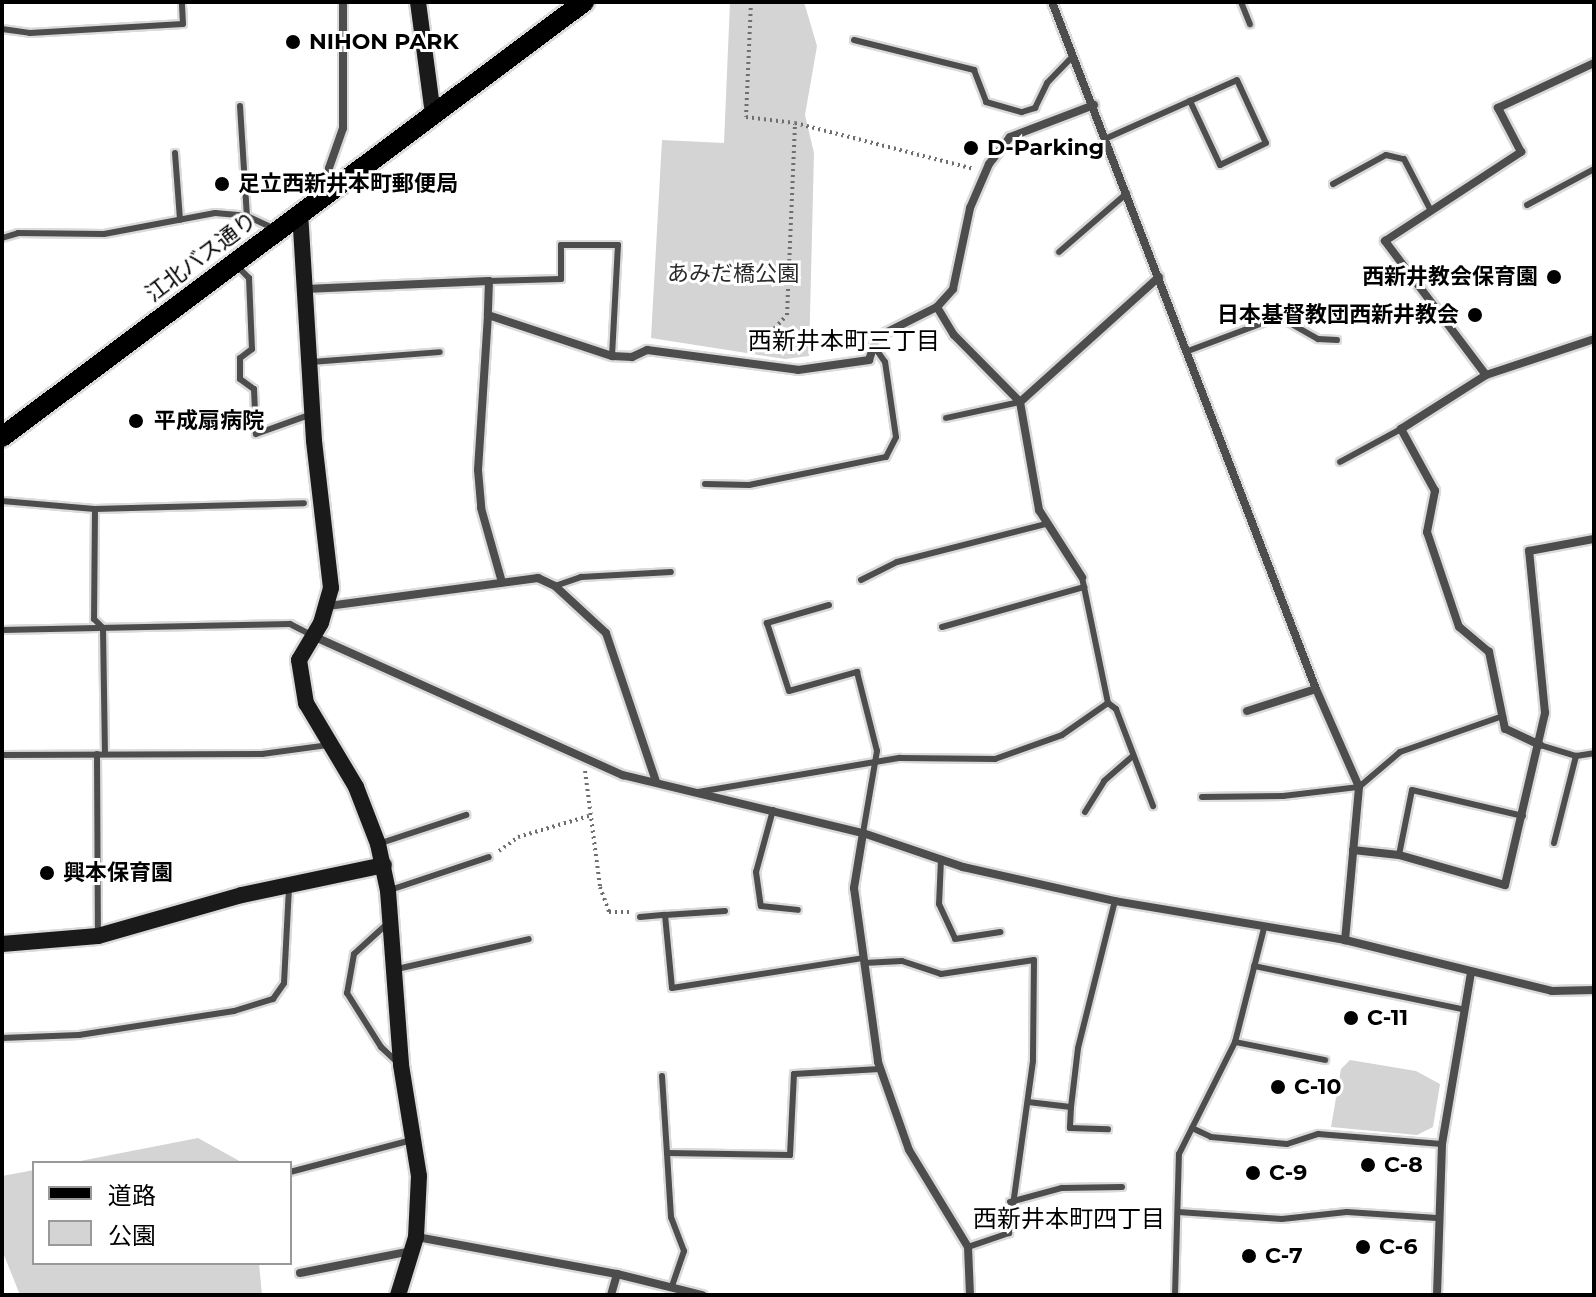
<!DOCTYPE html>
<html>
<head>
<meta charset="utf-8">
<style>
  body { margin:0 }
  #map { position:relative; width:1596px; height:1297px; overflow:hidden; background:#fff; font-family:Montserrat,"Noto Sans JP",sans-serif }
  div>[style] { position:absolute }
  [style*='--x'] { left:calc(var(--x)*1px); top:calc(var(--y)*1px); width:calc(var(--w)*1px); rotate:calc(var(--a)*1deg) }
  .green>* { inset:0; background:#d4d4d4 }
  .path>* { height:4px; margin-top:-2px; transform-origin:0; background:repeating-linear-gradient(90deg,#6f6f6f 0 2px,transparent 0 6px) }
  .roads { filter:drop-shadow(2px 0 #dbdbdb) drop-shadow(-2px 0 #dbdbdb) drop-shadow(0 2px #dbdbdb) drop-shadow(0 -2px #dbdbdb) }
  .lane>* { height:6px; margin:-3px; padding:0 3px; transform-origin:3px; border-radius:3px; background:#4d4d4d }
  .street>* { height:8px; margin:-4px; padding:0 4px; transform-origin:4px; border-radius:4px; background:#4d4d4d }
  .secondary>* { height:16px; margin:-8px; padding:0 8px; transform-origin:8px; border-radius:8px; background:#1a1a1a }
  .primary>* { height:20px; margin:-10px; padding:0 10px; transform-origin:10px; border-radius:10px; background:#000 }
  .dots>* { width:22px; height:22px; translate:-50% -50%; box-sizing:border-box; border:4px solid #fff; border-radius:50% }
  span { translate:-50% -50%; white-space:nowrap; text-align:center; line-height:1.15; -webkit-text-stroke:6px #fff; paint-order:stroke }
  .poi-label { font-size:22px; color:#000; font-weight:700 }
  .left { translate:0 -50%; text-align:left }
  .right { translate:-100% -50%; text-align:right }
  .street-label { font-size:22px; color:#000 }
  .park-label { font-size:22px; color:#2b2b2b }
  .neighbourhood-label { font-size:24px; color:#000 }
  .frame { position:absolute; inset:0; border:4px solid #000; pointer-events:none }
  .legend { position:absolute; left:32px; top:1161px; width:260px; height:104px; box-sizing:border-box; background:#fff; border:2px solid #999; margin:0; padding:10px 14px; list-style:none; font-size:24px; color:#000 }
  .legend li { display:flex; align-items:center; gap:16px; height:40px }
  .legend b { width:40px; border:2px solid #999 }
</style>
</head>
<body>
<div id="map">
  <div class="green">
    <div style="clip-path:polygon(730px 2px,804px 2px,817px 46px,805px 115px,814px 153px,809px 356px,785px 359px,651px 338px,662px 140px,724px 143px)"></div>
    <div style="clip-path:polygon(1350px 1060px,1416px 1071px,1440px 1084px,1433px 1127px,1417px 1135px,1331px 1127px,1341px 1069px)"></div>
    <div style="clip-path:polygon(198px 1138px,243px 1163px,70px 1163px)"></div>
    <div style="clip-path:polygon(34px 1170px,34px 1263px,259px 1263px,262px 1295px,20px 1295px,2px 1250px,2px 1176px)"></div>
  </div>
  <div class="path">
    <div style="--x:751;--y:2;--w:115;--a:92.5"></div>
    <div style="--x:746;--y:117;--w:49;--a:7"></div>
    <div style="--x:763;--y:352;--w:15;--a:-79"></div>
    <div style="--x:766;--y:337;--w:30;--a:-46"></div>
    <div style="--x:787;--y:315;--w:192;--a:-87.6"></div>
    <div style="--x:795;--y:123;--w:185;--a:14.4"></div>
    <div style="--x:585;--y:771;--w:117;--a:82.6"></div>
    <div style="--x:600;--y:887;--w:27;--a:70"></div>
    <div style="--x:609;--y:912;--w:20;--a:0"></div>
    <div style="--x:499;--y:851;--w:24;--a:-36"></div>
    <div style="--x:518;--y:837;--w:74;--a:-16.5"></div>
  </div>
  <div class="roads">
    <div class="lane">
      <div style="--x:1241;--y:2;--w:24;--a:68"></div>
      <div style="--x:2;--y:29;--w:28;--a:8"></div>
      <div style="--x:30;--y:33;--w:153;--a:-3.4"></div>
      <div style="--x:183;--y:24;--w:22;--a:-93"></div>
      <div style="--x:854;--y:40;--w:124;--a:14"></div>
      <div style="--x:974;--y:70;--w:34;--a:69"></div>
      <div style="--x:986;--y:102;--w:37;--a:16"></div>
      <div style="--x:1022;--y:112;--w:14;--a:-17"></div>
      <div style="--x:1035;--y:108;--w:28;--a:-64"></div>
      <div style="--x:1047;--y:83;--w:37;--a:-46"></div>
      <div style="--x:240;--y:106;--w:110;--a:86.4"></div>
      <div style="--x:1107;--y:138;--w:142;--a:-24"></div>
      <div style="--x:1237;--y:80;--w:69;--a:65.3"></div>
      <div style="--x:1266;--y:143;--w:51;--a:154.4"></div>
      <div style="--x:1220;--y:165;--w:71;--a:-115.1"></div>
      <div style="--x:175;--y:153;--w:67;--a:85.7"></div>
      <div style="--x:1333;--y:184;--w:60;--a:-28.7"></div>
      <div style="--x:1386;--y:155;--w:18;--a:13"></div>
      <div style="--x:1404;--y:159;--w:56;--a:62.5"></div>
      <div style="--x:1527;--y:205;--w:76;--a:-28.2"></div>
      <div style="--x:2;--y:238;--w:17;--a:-17"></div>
      <div style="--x:18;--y:233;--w:86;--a:0.7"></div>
      <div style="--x:104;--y:234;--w:113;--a:-10.7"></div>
      <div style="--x:215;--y:213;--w:32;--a:5"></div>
      <div style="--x:247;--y:216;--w:29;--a:25"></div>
      <div style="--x:1059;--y:252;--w:90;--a:-40.9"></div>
      <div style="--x:237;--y:266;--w:17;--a:45"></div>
      <div style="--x:249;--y:278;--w:71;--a:87.6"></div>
      <div style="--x:252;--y:349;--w:15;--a:143"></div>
      <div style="--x:240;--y:358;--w:21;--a:90"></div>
      <div style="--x:240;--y:379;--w:17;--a:36"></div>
      <div style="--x:254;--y:389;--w:45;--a:87.5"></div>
      <div style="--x:256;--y:434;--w:56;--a:-19.7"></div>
      <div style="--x:489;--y:281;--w:72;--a:-1.6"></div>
      <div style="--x:561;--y:279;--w:34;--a:-90"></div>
      <div style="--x:561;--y:245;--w:57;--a:0"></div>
      <div style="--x:618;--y:245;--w:111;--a:93.1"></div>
      <div style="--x:1188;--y:351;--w:97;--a:-20.5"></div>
      <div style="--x:1279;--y:317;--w:45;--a:29.4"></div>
      <div style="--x:1318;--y:339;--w:19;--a:3"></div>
      <div style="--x:311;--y:362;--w:129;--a:-4.4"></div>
      <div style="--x:946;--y:418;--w:76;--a:-12.2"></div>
      <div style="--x:1340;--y:462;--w:69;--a:-28.4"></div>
      <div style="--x:705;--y:484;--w:44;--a:1.3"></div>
      <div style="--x:749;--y:485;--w:140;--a:-11.6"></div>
      <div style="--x:886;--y:457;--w:22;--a:-63"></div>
      <div style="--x:896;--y:437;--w:76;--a:-98.3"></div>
      <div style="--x:885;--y:362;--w:16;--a:-125"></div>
      <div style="--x:2;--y:501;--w:93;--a:4.9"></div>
      <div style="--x:95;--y:509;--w:209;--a:-1.6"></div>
      <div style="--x:95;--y:509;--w:110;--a:90.5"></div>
      <div style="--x:94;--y:619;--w:13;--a:45"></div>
      <div style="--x:103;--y:628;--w:126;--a:89.1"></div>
      <div style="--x:861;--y:580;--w:40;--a:-26.6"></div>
      <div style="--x:897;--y:562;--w:154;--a:-14.3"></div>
      <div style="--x:555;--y:586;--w:28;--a:-19"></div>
      <div style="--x:581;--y:577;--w:90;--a:-3.2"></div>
      <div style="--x:829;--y:605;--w:65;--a:163.8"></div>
      <div style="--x:767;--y:623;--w:71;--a:72.1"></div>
      <div style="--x:789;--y:691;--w:71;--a:-15.6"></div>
      <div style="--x:857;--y:672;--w:81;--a:75.8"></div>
      <div style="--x:877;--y:751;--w:83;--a:99.7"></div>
      <div style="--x:942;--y:627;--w:148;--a:-15.7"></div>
      <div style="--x:2;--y:630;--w:288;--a:-1.2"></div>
      <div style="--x:290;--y:624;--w:25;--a:27"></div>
      <div style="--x:1108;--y:703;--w:10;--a:37"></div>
      <div style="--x:1116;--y:709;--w:104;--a:69.1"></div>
      <div style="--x:1540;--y:745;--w:38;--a:17"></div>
      <div style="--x:1576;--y:756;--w:18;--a:-9"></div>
      <div style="--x:97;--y:754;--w:178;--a:89.7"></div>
      <div style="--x:2;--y:755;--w:260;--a:-0.2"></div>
      <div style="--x:262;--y:754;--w:68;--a:-7.7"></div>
      <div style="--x:698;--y:792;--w:205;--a:-9.6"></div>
      <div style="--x:900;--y:758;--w:95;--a:0.6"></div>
      <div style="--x:995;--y:759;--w:71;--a:-19.7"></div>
      <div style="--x:1062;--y:735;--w:56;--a:-34.8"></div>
      <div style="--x:1108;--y:703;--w:129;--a:-101.7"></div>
      <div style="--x:1202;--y:797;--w:81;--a:-0.7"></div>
      <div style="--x:1283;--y:796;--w:77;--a:-6.8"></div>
      <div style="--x:1359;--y:787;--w:54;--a:-40.5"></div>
      <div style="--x:1400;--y:752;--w:109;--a:-19.3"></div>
      <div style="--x:773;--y:810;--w:64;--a:105.3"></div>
      <div style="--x:756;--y:872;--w:34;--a:82"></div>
      <div style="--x:761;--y:906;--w:37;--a:6"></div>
      <div style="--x:1085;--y:812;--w:36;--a:-58"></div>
      <div style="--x:1104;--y:781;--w:37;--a:-41"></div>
      <div style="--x:1554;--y:843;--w:90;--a:-75.8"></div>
      <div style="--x:378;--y:844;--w:93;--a:-18.2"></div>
      <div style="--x:1399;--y:855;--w:66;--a:-78.7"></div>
      <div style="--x:1412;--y:790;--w:114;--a:13.2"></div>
      <div style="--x:941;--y:859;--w:45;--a:92.5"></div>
      <div style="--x:939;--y:904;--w:38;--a:65"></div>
      <div style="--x:955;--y:939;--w:46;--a:-8.8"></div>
      <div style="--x:390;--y:890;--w:104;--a:-18.4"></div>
      <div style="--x:725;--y:911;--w:60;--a:176.2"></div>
      <div style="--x:665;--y:915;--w:73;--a:84.5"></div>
      <div style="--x:672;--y:988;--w:193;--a:-8.9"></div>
      <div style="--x:640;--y:917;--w:25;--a:-5"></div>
      <div style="--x:388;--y:923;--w:46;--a:137.6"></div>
      <div style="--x:354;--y:954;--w:40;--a:100"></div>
      <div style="--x:347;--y:993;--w:64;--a:57.8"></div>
      <div style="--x:381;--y:1047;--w:23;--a:43"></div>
      <div style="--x:864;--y:963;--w:38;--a:-3"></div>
      <div style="--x:902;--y:961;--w:41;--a:18.4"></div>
      <div style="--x:941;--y:974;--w:94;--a:-8.6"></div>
      <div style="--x:1034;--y:960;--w:101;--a:90.6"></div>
      <div style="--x:1033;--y:1061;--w:174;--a:97.9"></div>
      <div style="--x:1009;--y:1233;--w:43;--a:161.1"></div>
      <div style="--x:1254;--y:966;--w:212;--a:11.7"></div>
      <div style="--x:397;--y:969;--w:135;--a:-12.8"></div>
      <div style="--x:2;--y:1038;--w:77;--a:-2.2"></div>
      <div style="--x:79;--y:1035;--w:157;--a:-8.8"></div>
      <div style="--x:234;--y:1011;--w:41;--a:-17.1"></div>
      <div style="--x:273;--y:999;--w:19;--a:-55"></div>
      <div style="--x:284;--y:983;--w:96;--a:-87"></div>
      <div style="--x:1235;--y:1042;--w:92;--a:11.3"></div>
      <div style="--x:662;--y:1076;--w:77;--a:86.3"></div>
      <div style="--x:1028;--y:1102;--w:43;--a:6.6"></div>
      <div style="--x:1071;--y:1107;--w:59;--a:-83.2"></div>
      <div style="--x:1078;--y:1048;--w:152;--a:-75.9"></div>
      <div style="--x:1071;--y:1107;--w:21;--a:93"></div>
      <div style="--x:1070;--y:1128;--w:38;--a:2"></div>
      <div style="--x:1192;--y:1128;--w:21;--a:25"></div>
      <div style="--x:1211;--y:1137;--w:76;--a:5.3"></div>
      <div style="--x:1287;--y:1144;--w:33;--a:-18"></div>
      <div style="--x:1318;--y:1134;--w:124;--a:4.6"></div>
      <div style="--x:290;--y:1172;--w:126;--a:-14.7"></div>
      <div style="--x:1010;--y:1202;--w:54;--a:-15.1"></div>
      <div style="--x:1062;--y:1188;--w:60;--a:-1"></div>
      <div style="--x:1178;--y:1212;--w:104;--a:3.9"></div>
      <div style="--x:1282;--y:1219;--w:65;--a:-6.1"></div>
      <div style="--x:1347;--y:1212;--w:90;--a:3.8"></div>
      <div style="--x:672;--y:1286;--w:37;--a:-71"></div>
      <div style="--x:684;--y:1251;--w:36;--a:-111"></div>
      <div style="--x:671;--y:1217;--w:64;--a:-93.6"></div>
      <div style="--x:667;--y:1153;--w:123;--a:0.9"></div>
      <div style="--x:790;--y:1155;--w:81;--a:-87.2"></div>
      <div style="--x:794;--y:1074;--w:86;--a:-3.3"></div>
      <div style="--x:1175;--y:1295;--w:141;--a:-88.4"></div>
      <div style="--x:1179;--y:1154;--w:125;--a:-63.4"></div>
      <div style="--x:1235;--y:1042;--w:118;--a:-75.7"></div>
    </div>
    <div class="street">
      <div style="--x:1052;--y:2;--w:736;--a:68.98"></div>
      <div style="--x:1316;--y:689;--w:107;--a:66.3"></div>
      <div style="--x:1359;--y:787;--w:154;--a:95.2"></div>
      <div style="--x:333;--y:186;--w:18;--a:-103"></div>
      <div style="--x:329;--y:168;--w:42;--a:-70.7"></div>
      <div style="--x:343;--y:128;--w:126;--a:-90"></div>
      <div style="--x:305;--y:289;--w:184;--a:-2.5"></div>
      <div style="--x:489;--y:281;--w:34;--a:92"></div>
      <div style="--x:488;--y:315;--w:131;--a:18.3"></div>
      <div style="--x:612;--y:356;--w:20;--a:3"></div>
      <div style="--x:632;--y:357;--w:17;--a:-25"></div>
      <div style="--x:647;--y:350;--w:152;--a:7.5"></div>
      <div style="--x:798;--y:370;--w:72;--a:-8"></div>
      <div style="--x:869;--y:360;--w:24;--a:-71"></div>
      <div style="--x:877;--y:337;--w:67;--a:-26.6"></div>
      <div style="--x:937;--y:307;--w:24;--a:-48"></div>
      <div style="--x:953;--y:289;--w:83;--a:-78.1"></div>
      <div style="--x:970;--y:208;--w:48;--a:-66.6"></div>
      <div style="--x:989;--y:164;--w:34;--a:-52"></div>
      <div style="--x:1010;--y:137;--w:90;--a:-20.9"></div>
      <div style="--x:937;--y:307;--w:33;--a:59"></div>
      <div style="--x:954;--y:335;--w:94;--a:45.4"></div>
      <div style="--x:1020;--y:402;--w:187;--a:-42"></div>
      <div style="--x:488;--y:315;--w:155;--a:93.7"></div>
      <div style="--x:478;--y:470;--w:38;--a:85"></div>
      <div style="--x:481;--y:508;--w:77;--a:74.2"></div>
      <div style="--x:1486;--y:375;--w:168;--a:-127"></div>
      <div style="--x:1385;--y:241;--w:163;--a:-33.2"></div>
      <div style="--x:1521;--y:152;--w:50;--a:-117.6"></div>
      <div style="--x:1498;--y:108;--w:106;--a:-25.1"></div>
      <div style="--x:1020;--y:402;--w:110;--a:80"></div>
      <div style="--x:1039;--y:510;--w:80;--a:57.3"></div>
      <div style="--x:328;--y:606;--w:212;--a:-7.6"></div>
      <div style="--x:538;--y:578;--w:19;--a:25"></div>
      <div style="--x:555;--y:586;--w:69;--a:42.7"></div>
      <div style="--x:606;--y:633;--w:157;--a:71.4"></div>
      <div style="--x:313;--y:636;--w:340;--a:24.2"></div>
      <div style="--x:623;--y:775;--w:247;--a:13.6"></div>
      <div style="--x:863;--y:833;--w:106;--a:18.8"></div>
      <div style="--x:963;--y:867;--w:156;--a:12.6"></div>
      <div style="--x:1115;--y:901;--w:233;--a:9.6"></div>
      <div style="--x:1345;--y:940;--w:213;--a:13.8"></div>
      <div style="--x:1552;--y:991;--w:42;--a:-1.4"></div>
      <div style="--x:1247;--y:711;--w:72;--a:-17.7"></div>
      <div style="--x:1540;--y:745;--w:38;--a:-155"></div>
      <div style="--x:1505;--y:729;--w:79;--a:-101.7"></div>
      <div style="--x:1489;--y:652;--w:39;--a:-140"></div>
      <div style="--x:1459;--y:627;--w:100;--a:-108.6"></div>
      <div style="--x:1427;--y:532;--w:42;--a:-79"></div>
      <div style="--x:1435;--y:491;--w:71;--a:-118.7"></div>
      <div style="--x:1401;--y:429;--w:101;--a:-32.4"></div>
      <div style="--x:1486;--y:375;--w:114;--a:-18.4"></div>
      <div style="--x:863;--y:833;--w:56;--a:99.3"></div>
      <div style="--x:854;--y:888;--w:176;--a:82.1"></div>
      <div style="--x:878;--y:1062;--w:93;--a:70.6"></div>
      <div style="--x:909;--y:1150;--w:114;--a:58.7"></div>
      <div style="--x:968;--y:1247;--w:48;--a:87.6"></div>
      <div style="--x:1353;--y:850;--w:46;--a:6.2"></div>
      <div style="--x:1399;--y:855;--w:110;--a:15.8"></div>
      <div style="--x:1505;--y:885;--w:177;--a:-76.9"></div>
      <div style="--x:1545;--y:713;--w:163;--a:-95.6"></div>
      <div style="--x:1529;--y:551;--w:66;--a:-10.5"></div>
      <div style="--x:417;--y:1237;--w:203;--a:10.5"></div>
      <div style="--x:617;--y:1274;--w:88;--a:13.9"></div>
      <div style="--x:300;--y:1273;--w:113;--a:-11.2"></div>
      <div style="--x:611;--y:1295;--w:22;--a:-74"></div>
      <div style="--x:1437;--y:1295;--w:151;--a:-88.1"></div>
      <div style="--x:1442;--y:1144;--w:173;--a:-80.4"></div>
    </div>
    <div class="secondary">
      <div style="--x:418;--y:2;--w:113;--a:82.4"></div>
      <div style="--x:300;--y:212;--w:229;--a:86.5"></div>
      <div style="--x:314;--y:441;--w:148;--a:83.4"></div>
      <div style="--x:331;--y:588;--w:36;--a:106"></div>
      <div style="--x:321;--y:623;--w:43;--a:120.7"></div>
      <div style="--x:299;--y:660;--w:44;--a:80.8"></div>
      <div style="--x:306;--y:703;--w:98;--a:59.2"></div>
      <div style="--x:356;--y:787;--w:61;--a:68.9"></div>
      <div style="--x:378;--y:844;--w:48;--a:78"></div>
      <div style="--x:388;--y:891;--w:174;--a:85.7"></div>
      <div style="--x:401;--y:1065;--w:112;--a:80.8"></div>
      <div style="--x:419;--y:1176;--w:61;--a:92.8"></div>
      <div style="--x:416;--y:1237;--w:61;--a:107.2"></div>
      <div style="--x:2;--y:944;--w:96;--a:-4.8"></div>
      <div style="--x:98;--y:936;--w:150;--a:-15.9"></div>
      <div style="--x:242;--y:895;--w:145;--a:-11.9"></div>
    </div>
    <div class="primary">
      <div style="--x:2;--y:437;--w:727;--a:-36.78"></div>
    </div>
  </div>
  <div class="dots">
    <div style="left:293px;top:42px;background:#000"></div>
    <div style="left:971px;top:148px;background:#000"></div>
    <div style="left:222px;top:184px;background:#000"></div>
    <div style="left:1554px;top:277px;background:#000"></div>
    <div style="left:1475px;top:315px;background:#000"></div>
    <div style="left:136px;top:421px;background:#000"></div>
    <div style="left:47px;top:873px;background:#000"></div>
    <div style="left:1351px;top:1018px;background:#000"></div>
    <div style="left:1278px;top:1087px;background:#000"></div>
    <div style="left:1368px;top:1165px;background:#000"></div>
    <div style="left:1253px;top:1173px;background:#000"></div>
    <div style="left:1363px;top:1247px;background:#000"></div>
    <div style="left:1249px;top:1256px;background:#000"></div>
  </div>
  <div class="poi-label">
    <span class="left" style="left:309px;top:42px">NIHON PARK</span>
    <span class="left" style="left:987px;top:148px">D-Parking</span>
    <span class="left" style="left:238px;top:184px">足立西新井本町郵便局</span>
    <span class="right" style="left:1538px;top:277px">西新井教会保育園</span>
    <span class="right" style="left:1459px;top:315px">日本基督教団西新井教会</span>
    <span class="left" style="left:154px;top:421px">平成扇病院</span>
    <span class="left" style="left:63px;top:873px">興本保育園</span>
    <span class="left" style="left:1367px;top:1018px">C-11</span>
    <span class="left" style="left:1294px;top:1087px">C-10</span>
    <span class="left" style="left:1384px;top:1165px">C-8</span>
    <span class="left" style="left:1269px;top:1173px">C-9</span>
    <span class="left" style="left:1379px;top:1247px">C-6</span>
    <span class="left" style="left:1265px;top:1256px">C-7</span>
  </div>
  <div class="street-label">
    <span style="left:201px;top:257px;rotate:-37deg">江北バス通り</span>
  </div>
  <div class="park-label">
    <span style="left:733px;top:274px">あみだ橋公園</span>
  </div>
  <div class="neighbourhood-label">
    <span style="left:844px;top:341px">西新井本町三丁目</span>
    <span style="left:1069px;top:1219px">西新井本町四丁目</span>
  </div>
  <div class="frame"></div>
  <ul class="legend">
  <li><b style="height:10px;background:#000"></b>道路</li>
  <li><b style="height:22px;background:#d4d4d4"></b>公園</li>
  </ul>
</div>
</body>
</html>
